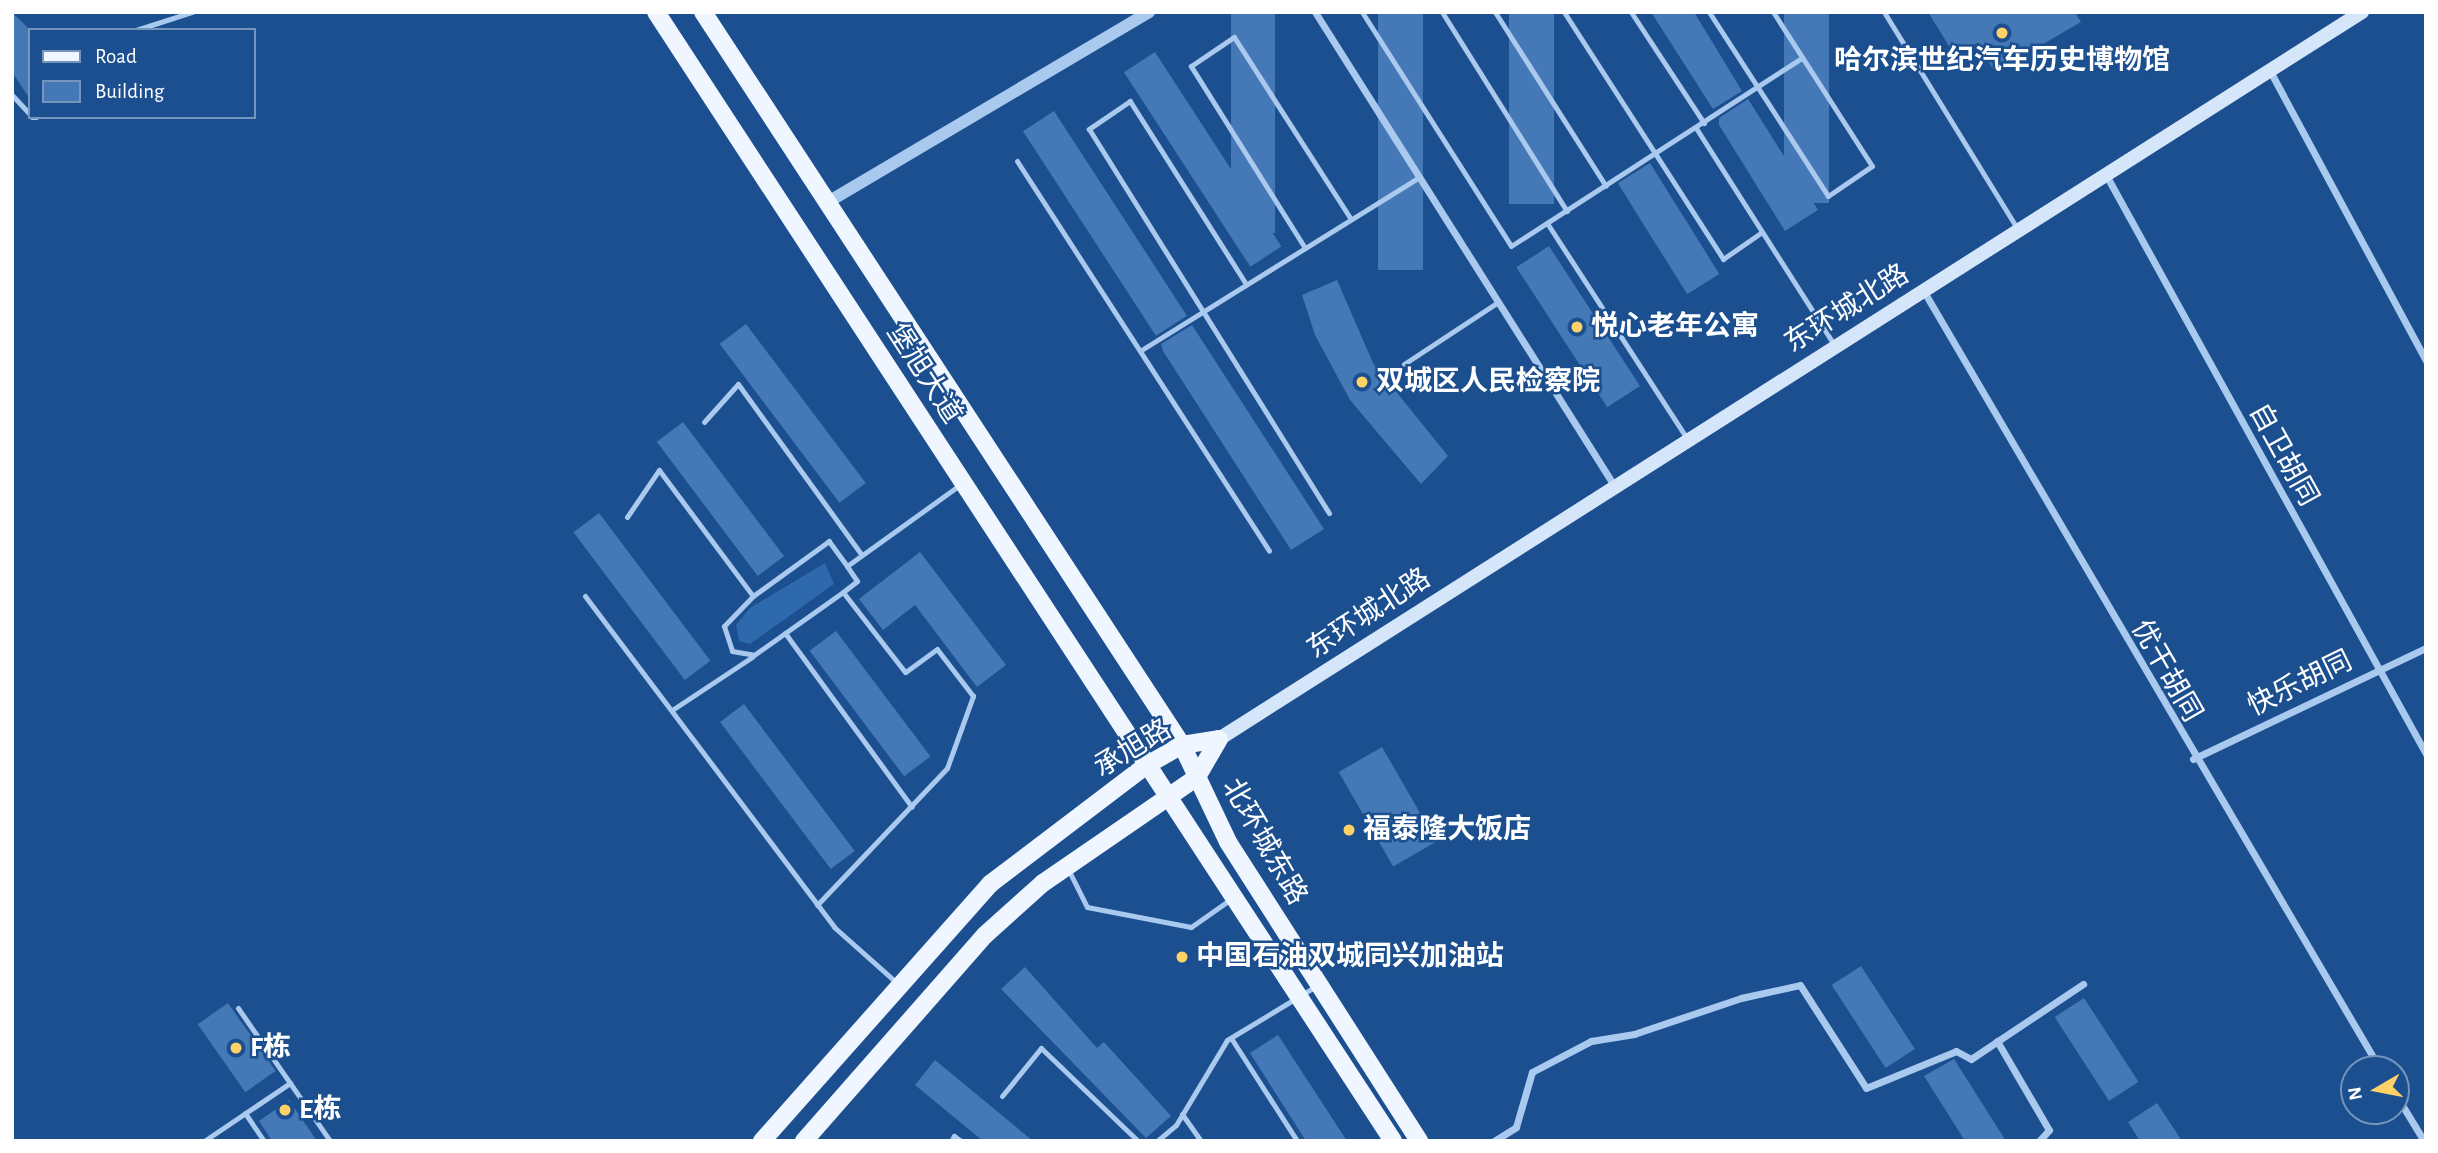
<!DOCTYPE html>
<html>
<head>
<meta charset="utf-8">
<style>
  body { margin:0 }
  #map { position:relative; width:2438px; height:1153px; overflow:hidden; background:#1b4f8f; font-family:"Alegreya Sans","Noto Sans SC",sans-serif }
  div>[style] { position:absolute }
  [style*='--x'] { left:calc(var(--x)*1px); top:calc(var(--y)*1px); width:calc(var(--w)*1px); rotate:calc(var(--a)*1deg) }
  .green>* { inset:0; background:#2e69ad }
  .building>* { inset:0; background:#4478b7; transform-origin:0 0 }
  .service>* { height:5px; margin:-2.5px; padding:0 2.5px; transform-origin:2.5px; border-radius:2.5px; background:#a9c9ee }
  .minor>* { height:7px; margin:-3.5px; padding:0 3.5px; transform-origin:3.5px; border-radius:3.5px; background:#a9c9ee }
  .tertiary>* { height:12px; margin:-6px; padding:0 6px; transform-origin:6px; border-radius:6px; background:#a9c9ee }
  .secondary>* { height:14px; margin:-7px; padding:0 7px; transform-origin:7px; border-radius:7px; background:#d6e6fa }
  .primary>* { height:18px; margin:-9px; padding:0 9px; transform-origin:9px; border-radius:9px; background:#f0f6ff }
  .dots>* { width:19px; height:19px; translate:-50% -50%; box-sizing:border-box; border:4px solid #1b4f8f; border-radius:50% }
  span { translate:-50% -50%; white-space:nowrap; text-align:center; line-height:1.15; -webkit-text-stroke:5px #1b4f8f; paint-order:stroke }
  .poi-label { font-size:28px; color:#fff; font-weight:700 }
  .left { translate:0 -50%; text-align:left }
  .street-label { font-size:28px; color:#fff }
  .frame { position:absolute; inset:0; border:14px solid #fff; pointer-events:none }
  .legend { position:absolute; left:28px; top:28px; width:228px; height:91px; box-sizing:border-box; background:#1b4f8f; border:2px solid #7695bc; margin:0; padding:9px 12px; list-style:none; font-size:21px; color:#fff }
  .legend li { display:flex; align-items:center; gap:14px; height:35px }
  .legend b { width:35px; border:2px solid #7695bc }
  .north { position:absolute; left:2340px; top:1055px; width:70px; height:70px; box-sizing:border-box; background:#1b4f8f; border:2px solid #7695bc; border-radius:50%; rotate:260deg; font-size:19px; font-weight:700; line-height:28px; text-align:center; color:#fff }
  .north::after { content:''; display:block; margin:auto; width:24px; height:32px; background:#ffd166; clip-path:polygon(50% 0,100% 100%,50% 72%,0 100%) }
</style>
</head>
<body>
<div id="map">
  <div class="green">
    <div style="clip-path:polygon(825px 563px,834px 584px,750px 644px,739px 641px,736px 625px,750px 608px)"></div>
  </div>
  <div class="building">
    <div style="clip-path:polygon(12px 12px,30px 30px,30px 99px,12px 72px)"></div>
    <div style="left:1231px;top:12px;width:44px;height:221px"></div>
    <div style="left:1378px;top:12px;width:45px;height:258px"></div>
    <div style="left:1509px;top:12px;width:45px;height:192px"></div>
    <div style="clip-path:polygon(1651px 12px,1694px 12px,1742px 91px,1713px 109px)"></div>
    <div style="left:1784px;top:12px;width:45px;height:191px"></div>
    <div style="clip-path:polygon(1928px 12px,2075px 12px,2081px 22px,1995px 72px,1977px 43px,1955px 56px)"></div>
    <div style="left:1155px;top:52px;width:232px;height:37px;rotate:57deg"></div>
    <div style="clip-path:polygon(1748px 99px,1818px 210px,1785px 231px,1719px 125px,1719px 118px)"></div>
    <div style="left:1054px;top:111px;width:244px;height:37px;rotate:57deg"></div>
    <div style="left:1650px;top:163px;width:131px;height:38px;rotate:58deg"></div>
    <div style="left:1549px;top:246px;width:167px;height:39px;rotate:57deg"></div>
    <div style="clip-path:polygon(1337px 280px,1373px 363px,1448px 456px,1421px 484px,1350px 400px,1315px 335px,1302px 295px)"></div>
    <div style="left:746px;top:324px;width:199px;height:33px;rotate:53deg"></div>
    <div style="clip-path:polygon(1192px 325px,1324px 529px,1291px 550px,1163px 351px,1161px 344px)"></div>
    <div style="left:683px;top:422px;width:168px;height:33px;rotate:53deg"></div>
    <div style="left:599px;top:513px;width:185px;height:32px;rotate:53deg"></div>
    <div style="clip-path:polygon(920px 552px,1006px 665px,977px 687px,915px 605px,883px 630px,859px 599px)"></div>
    <div style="left:836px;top:631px;width:157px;height:33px;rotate:53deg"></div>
    <div style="left:744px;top:704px;width:184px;height:30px;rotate:53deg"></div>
    <div style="left:1382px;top:747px;width:109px;height:50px;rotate:60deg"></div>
    <div style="left:1861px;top:966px;width:99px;height:35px;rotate:57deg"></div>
    <div style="clip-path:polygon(1025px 967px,1097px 1048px,1104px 1042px,1171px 1116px,1146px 1138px,1001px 989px)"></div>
    <div style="left:2084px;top:998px;width:100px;height:35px;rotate:57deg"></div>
    <div style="left:228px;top:1003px;width:83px;height:37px;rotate:55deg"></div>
    <div style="clip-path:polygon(1278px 1035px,1347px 1141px,1306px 1141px,1250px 1053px)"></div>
    <div style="clip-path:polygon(1954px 1059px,2006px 1141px,1965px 1141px,1924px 1076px)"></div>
    <div style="clip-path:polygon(935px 1060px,1033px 1141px,983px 1141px,915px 1085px)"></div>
    <div style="clip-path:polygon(289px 1100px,317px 1141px,272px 1141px,259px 1121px)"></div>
    <div style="clip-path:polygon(2157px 1103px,2182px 1141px,2140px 1141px,2128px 1122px)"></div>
  </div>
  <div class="service">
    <div style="--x:1362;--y:12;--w:277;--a:57.5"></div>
    <div style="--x:1511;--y:246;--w:346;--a:-32.9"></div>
    <div style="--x:1442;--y:12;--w:235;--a:57.9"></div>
    <div style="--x:1495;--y:12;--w:206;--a:57.5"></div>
    <div style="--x:1564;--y:12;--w:294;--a:57.2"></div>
    <div style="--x:1723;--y:259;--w:47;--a:-34.7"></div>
    <div style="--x:1631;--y:12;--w:133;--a:56.7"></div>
    <div style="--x:1709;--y:12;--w:219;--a:57.1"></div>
    <div style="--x:1828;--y:196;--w:53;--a:-34.3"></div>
    <div style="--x:1872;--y:166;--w:183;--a:-122.7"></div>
    <div style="--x:1884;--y:12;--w:256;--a:58.4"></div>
    <div style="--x:136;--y:30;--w:59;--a:-17.8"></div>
    <div style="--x:12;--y:95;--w:26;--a:47"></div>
    <div style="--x:32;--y:117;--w:4;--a:0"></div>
    <div style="--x:1696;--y:128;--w:259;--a:57.5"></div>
    <div style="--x:1017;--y:161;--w:464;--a:57.1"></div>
    <div style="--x:1547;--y:223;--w:259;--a:57"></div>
    <div style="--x:1305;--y:248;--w:215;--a:-122.1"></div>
    <div style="--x:1191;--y:66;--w:52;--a:-34"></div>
    <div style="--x:1234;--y:37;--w:216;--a:57.3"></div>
    <div style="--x:1246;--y:284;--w:217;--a:-122.4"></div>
    <div style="--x:1130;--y:101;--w:50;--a:145.7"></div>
    <div style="--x:1089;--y:129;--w:453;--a:58"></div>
    <div style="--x:1143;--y:349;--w:325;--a:-31.9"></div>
    <div style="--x:1404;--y:364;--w:113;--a:-33.4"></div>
    <div style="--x:704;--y:422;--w:51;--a:-48.2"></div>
    <div style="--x:738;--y:384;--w:211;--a:54.1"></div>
    <div style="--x:627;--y:517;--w:57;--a:-55.8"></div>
    <div style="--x:659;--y:470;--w:157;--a:53.3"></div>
    <div style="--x:847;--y:566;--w:31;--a:-126"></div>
    <div style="--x:829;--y:541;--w:94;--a:144.1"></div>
    <div style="--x:753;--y:596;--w:42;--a:134"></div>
    <div style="--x:724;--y:626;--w:26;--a:72"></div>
    <div style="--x:732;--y:651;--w:22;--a:10"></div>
    <div style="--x:754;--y:655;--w:109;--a:-35.3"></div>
    <div style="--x:843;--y:592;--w:18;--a:-38"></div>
    <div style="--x:857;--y:581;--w:18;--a:-124"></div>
    <div style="--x:847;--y:566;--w:140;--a:-35.7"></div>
    <div style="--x:585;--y:596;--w:414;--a:53"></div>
    <div style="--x:834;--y:927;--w:84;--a:41.6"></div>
    <div style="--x:785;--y:633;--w:215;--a:53.9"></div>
    <div style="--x:672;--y:710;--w:96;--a:-33.5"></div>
    <div style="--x:1068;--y:869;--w:42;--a:63.4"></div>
    <div style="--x:1087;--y:907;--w:106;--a:10.9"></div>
    <div style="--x:1191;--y:927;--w:49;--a:-35"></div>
    <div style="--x:817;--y:905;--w:189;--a:-46.5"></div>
    <div style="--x:947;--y:768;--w:77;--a:-70.1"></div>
    <div style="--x:973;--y:696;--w:59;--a:-127.5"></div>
    <div style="--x:937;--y:649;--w:39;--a:144"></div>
    <div style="--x:905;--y:672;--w:101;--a:-127.8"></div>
    <div style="--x:238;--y:1008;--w:162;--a:55.3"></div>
    <div style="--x:1231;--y:1038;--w:122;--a:57.3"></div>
    <div style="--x:1002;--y:1096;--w:62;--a:-50.9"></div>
    <div style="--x:1041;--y:1048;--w:134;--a:43.8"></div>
    <div style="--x:245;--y:1113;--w:34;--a:56"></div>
    <div style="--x:1182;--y:1114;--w:33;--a:55"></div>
    <div style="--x:204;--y:1141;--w:104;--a:-34"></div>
    <div style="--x:951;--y:1141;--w:6;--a:-59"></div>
    <div style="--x:954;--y:1136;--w:9;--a:36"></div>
    <div style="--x:1157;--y:1141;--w:25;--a:-40"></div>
    <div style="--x:1176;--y:1125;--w:99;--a:-59"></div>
    <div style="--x:1227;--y:1040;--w:104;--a:-31.2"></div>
  </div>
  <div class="minor">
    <div style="--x:1315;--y:12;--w:562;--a:57.72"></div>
    <div style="--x:2270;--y:71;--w:329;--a:61.7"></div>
    <div style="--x:2106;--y:175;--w:662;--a:61.07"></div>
    <div style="--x:1923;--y:290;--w:903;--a:59.6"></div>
    <div style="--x:2193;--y:759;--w:258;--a:-25.5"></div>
    <div style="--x:1997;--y:1041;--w:103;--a:59.7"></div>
    <div style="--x:2049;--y:1130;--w:15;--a:132"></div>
    <div style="--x:2396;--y:1095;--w:54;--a:58.7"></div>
    <div style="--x:1494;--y:1141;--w:26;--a:-32"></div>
    <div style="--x:1516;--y:1127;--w:57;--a:-73.8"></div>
    <div style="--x:1532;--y:1072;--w:67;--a:-27.7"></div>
    <div style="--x:1591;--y:1041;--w:44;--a:-9.2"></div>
    <div style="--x:1634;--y:1034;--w:113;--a:-18.6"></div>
    <div style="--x:1741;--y:998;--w:60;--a:-12.4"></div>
    <div style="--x:1800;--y:985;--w:122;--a:57.3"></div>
    <div style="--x:1866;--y:1088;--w:97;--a:-22.3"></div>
    <div style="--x:1956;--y:1051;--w:17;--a:28"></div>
    <div style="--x:1971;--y:1059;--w:135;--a:-33.8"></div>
  </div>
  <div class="tertiary">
    <div style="--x:828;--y:202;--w:373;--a:-30.6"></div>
  </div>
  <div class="secondary">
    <div style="--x:1219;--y:739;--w:1355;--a:-32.46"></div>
  </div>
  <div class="primary">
    <div style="--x:656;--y:12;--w:1348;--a:56.86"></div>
    <div style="--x:703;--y:12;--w:876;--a:56.84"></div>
    <div style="--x:1182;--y:745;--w:107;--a:64.6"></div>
    <div style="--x:1228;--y:842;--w:355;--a:57.4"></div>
    <div style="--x:762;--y:1141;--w:344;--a:-48.4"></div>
    <div style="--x:990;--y:884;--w:197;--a:-37.2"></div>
    <div style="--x:1147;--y:765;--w:40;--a:-29.7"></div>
    <div style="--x:1182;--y:745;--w:37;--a:-9"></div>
    <div style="--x:804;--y:1141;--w:274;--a:-48.7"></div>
    <div style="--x:985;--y:935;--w:78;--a:-41.9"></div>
    <div style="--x:1043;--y:883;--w:187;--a:-34.5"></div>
    <div style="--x:1197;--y:777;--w:44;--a:-59.9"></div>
  </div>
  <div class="dots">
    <div style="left:2002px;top:33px;background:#ffd166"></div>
    <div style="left:1577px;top:327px;background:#ffd166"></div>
    <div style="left:1362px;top:382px;background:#ffd166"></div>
    <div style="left:1349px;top:830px;background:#ffd166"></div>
    <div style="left:1182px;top:957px;background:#ffd166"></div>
    <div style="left:236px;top:1048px;background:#ffd166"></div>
    <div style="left:285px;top:1110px;background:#ffd166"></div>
  </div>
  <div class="poi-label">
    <span style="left:2002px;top:61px">哈尔滨世纪汽车历史博物馆</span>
    <span class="left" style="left:1591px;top:327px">悦心老年公寓</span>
    <span class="left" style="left:1376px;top:382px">双城区人民检察院</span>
    <span class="left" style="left:1363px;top:830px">福泰隆大饭店</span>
    <span class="left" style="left:1196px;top:957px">中国石油双城同兴加油站</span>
    <span class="left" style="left:250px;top:1048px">F栋</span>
    <span class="left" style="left:299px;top:1110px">E栋</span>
  </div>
  <div class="street-label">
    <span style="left:1847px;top:309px;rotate:-32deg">东环城北路</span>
    <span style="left:924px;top:374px;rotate:57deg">堡旭大道</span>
    <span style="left:2283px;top:455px;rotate:61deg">自卫胡同</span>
    <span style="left:1369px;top:614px;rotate:-33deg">东环城北路</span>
    <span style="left:2166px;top:671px;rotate:60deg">优干胡同</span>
    <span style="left:2300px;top:684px;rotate:-26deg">快乐胡同</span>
    <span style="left:1133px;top:749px;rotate:-31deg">承旭路</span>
    <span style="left:1264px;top:842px;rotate:60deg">北环城东路</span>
  </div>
  <div class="frame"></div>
  <ul class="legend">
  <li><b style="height:9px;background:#f0f6ff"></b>Road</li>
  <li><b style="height:19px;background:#4478b7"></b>Building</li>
  </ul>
  <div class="north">N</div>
</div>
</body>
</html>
